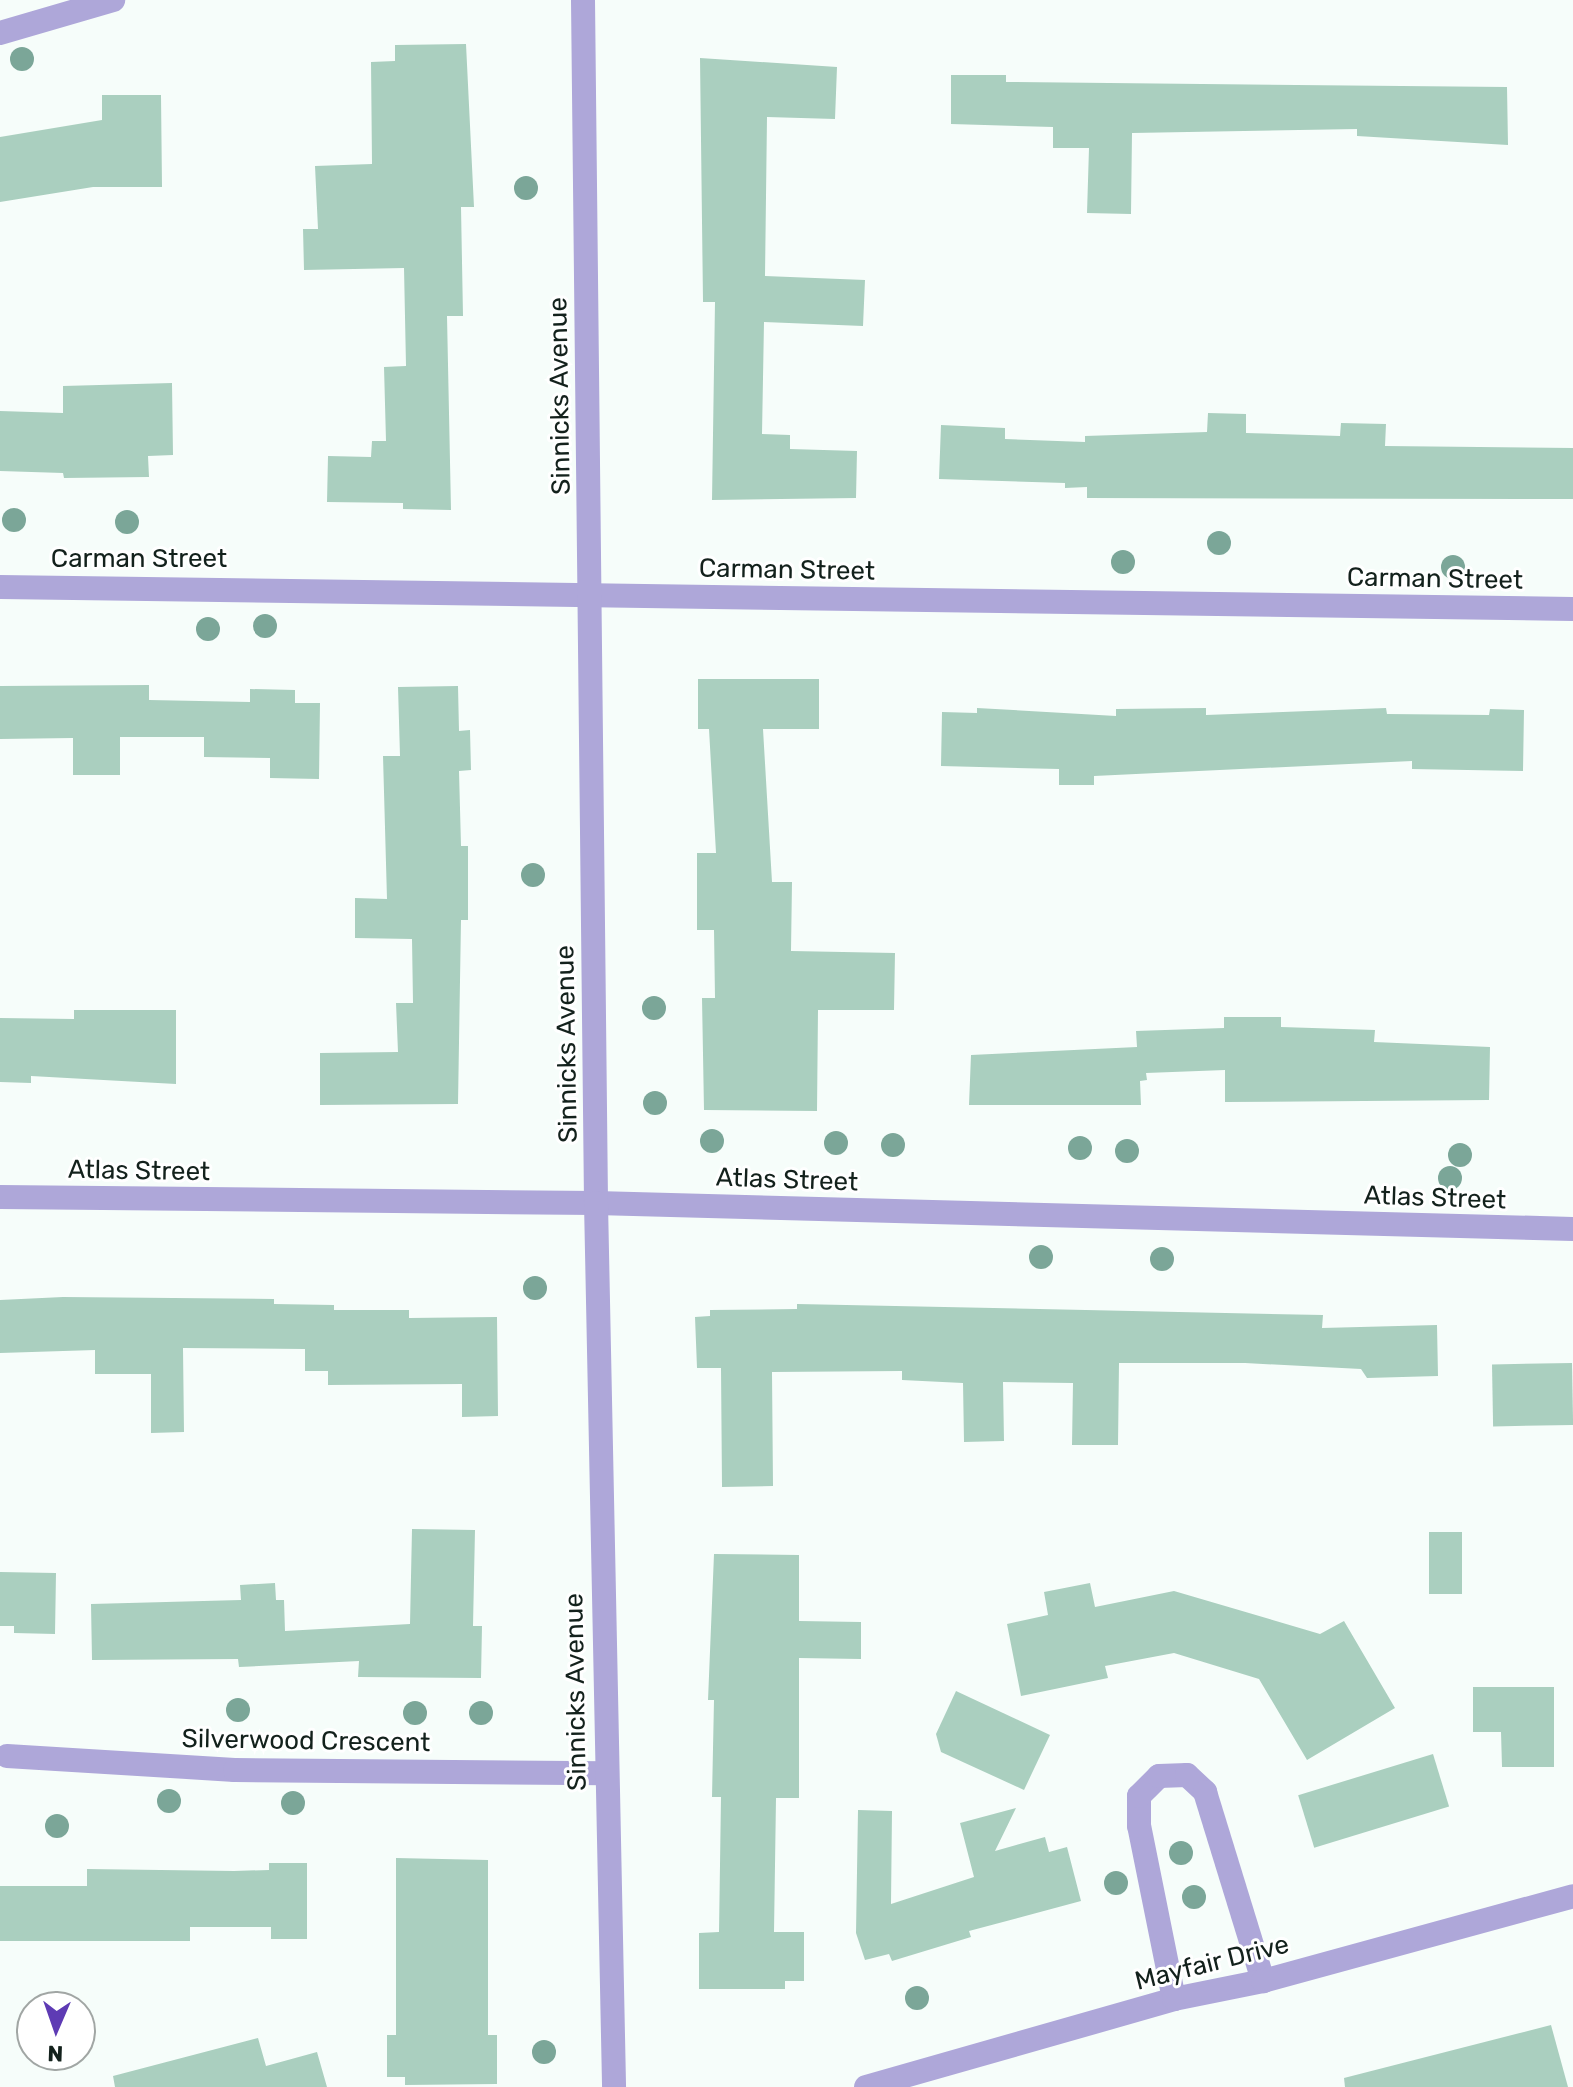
<!DOCTYPE html>
<html>
<head>
<meta charset="utf-8">
<style>
  body { margin:0 }
  #map { position:relative; width:1573px; height:2087px; overflow:hidden; background:#f6fdfa; font-family:Rubik,sans-serif }
  div>[style] { position:absolute }
  [style*='--x'] { left:calc(var(--x)*1px); top:calc(var(--y)*1px); width:calc(var(--w)*1px); rotate:calc(var(--a)*1deg) }
  .building>* { inset:0; background:#aacfbf; transform-origin:0 0 }
  .minor>* { height:24px; margin:-12px; padding:0 12px; transform-origin:12px; border-radius:12px; background:#aea7d9 }
  .tertiary>* { height:24px; margin:-12px; padding:0 12px; transform-origin:12px; border-radius:12px; background:#aea7d9 }
  .trees>* { width:24px; height:24px; margin:-12px; border-radius:50%; background:#7ba698 }
  span { translate:-50% -50%; white-space:nowrap; text-align:center; line-height:1.15; -webkit-text-stroke:6px #fff; paint-order:stroke }
  .street-label { font-size:26px; color:#13211c }
  .north { position:absolute; left:16px; top:1991px; width:80px; height:80px; box-sizing:border-box; background:#fff; border:2px solid #a1a6a4; border-radius:50%; rotate:182deg; font-size:22px; font-weight:700; line-height:32px; text-align:center; color:#13211c }
  .north::after { content:''; display:block; margin:auto; width:28px; height:36px; background:#5e3bb4; clip-path:polygon(50% 0,100% 100%,50% 72%,0 100%) }
</style>
</head>
<body>
<div id="map">
  <div class="building">
    <div style="clip-path:polygon(466px 44px,474px 207px,461px 207px,463px 316px,447px 316px,451px 510px,403px 509px,403px 503px,327px 502px,328px 456px,371px 457px,372px 441px,386px 441px,384px 367px,406px 366px,404px 268px,304px 270px,303px 229px,318px 229px,315px 166px,372px 164px,371px 62px,395px 61px,395px 45px)"></div>
    <div style="clip-path:polygon(700px 58px,837px 67px,835px 119px,767px 117px,765px 276px,865px 280px,863px 326px,764px 322px,762px 434px,790px 435px,790px 449px,857px 451px,856px 498px,712px 500px,715px 302px,703px 302px)"></div>
    <div style="clip-path:polygon(951px 75px,1006px 75px,1006px 82px,1507px 87px,1508px 145px,1357px 136px,1357px 129px,1132px 133px,1131px 214px,1087px 213px,1089px 148px,1053px 148px,1053px 127px,951px 124px)"></div>
    <div style="clip-path:polygon(102px 95px,161px 95px,162px 187px,93px 187px,0 202px,0 137px,102px 120px)"></div>
    <div style="clip-path:polygon(172px 383px,173px 455px,148px 456px,149px 477px,64px 478px,63px 473px,0 471px,0 411px,63px 413px,63px 386px)"></div>
    <div style="clip-path:polygon(1208px 413px,1246px 414px,1246px 433px,1340px 436px,1341px 423px,1386px 424px,1385px 446px,1573px 448px,1573px 499px,1087px 498px,1087px 487px,1065px 488px,1065px 483px,939px 479px,941px 425px,1005px 428px,1005px 439px,1085px 442px,1085px 436px,1207px 432px)"></div>
    <div style="clip-path:polygon(698px 679px,819px 679px,819px 729px,763px 729px,772px 882px,792px 882px,791px 951px,895px 953px,894px 1010px,818px 1010px,817px 1111px,704px 1110px,702px 998px,715px 998px,714px 930px,697px 930px,697px 853px,716px 853px,709px 729px,698px 729px)"></div>
    <div style="clip-path:polygon(149px 685px,149px 700px,250px 702px,250px 689px,295px 690px,295px 703px,320px 703px,319px 779px,270px 778px,270px 758px,204px 757px,204px 737px,120px 737px,120px 775px,73px 775px,73px 738px,0 739px,0 686px)"></div>
    <div style="clip-path:polygon(458px 686px,459px 731px,470px 730px,471px 770px,459px 771px,461px 846px,468px 846px,468px 920px,461px 920px,458px 1104px,320px 1105px,320px 1053px,398px 1052px,396px 1003px,413px 1003px,412px 939px,355px 938px,355px 898px,387px 899px,383px 756px,400px 756px,398px 687px)"></div>
    <div style="clip-path:polygon(977px 708px,1116px 716px,1116px 709px,1206px 708px,1206px 715px,1386px 708px,1387px 714px,1489px 715px,1490px 709px,1524px 710px,1523px 771px,1412px 769px,1412px 761px,1094px 776px,1094px 785px,1059px 785px,1059px 769px,941px 766px,942px 712px,977px 713px)"></div>
    <div style="clip-path:polygon(74px 1010px,176px 1010px,176px 1084px,31px 1076px,31px 1083px,0 1082px,0 1018px,74px 1019px)"></div>
    <div style="clip-path:polygon(1224px 1017px,1281px 1017px,1281px 1027px,1375px 1030px,1374px 1042px,1490px 1047px,1489px 1100px,1225px 1102px,1225px 1070px,1146px 1073px,1147px 1080px,1140px 1081px,1141px 1105px,969px 1105px,971px 1055px,1137px 1047px,1136px 1031px,1224px 1028px)"></div>
    <div style="clip-path:polygon(63px 1297px,274px 1299px,274px 1304px,334px 1305px,334px 1310px,409px 1310px,409px 1318px,497px 1317px,498px 1416px,462px 1417px,462px 1384px,328px 1385px,328px 1371px,305px 1371px,305px 1349px,183px 1348px,184px 1432px,151px 1433px,151px 1374px,95px 1374px,95px 1350px,0 1353px,0 1300px)"></div>
    <div style="clip-path:polygon(797px 1304px,1323px 1315px,1322px 1328px,1437px 1325px,1438px 1376px,1367px 1378px,1361px 1369px,1245px 1363px,1119px 1363px,1118px 1445px,1072px 1445px,1073px 1383px,1003px 1382px,1004px 1441px,964px 1442px,963px 1383px,902px 1380px,902px 1371px,772px 1372px,773px 1486px,722px 1487px,721px 1368px,697px 1368px,695px 1317px,710px 1316px,710px 1310px,797px 1309px)"></div>
    <div style="left:1572px;top:1363px;width:62px;height:80px;rotate:89deg"></div>
    <div style="clip-path:polygon(412px 1529px,475px 1530px,473px 1626px,482px 1626px,481px 1678px,358px 1677px,359px 1661px,239px 1667px,238px 1659px,92px 1660px,91px 1604px,241px 1600px,240px 1585px,275px 1583px,276px 1600px,284px 1600px,285px 1631px,410px 1624px)"></div>
    <div style="left:1429px;top:1532px;width:33px;height:62px"></div>
    <div style="clip-path:polygon(714px 1554px,799px 1555px,799px 1621px,861px 1622px,861px 1659px,799px 1658px,799px 1798px,776px 1798px,774px 1932px,804px 1932px,804px 1981px,785px 1981px,785px 1989px,699px 1989px,699px 1933px,719px 1932px,721px 1797px,712px 1797px,714px 1700px,708px 1700px)"></div>
    <div style="clip-path:polygon(0 1572px,56px 1573px,55px 1634px,14px 1633px,14px 1626px,0 1626px)"></div>
    <div style="clip-path:polygon(1090px 1583px,1095px 1607px,1174px 1591px,1320px 1634px,1344px 1621px,1395px 1708px,1307px 1760px,1259px 1679px,1174px 1653px,1105px 1666px,1108px 1678px,1021px 1696px,1007px 1624px,1048px 1615px,1044px 1592px)"></div>
    <div style="clip-path:polygon(1473px 1687px,1554px 1687px,1554px 1767px,1502px 1767px,1501px 1732px,1473px 1732px)"></div>
    <div style="clip-path:polygon(956px 1691px,1050px 1735px,1024px 1790px,941px 1752px,936px 1734px)"></div>
    <div style="left:1433px;top:1754px;width:55px;height:141px;rotate:73deg"></div>
    <div style="clip-path:polygon(1016px 1808px,995px 1851px,1045px 1837px,1049px 1852px,1067px 1847px,1081px 1901px,969px 1931px,971px 1937px,892px 1961px,889px 1954px,865px 1960px,856px 1933px,858px 1810px,892px 1811px,891px 1904px,974px 1877px,960px 1823px)"></div>
    <div style="clip-path:polygon(396px 1858px,488px 1860px,488px 2035px,497px 2035px,497px 2084px,405px 2085px,405px 2077px,387px 2077px,387px 2035px,396px 2035px)"></div>
    <div style="clip-path:polygon(269px 1863px,307px 1863px,307px 1939px,271px 1939px,271px 1927px,190px 1927px,190px 1941px,0 1941px,0 1886px,87px 1886px,87px 1869px,234px 1871px,269px 1870px)"></div>
    <div style="clip-path:polygon(1551px 2025px,1568px 2087px,1345px 2087px,1344px 2078px)"></div>
    <div style="clip-path:polygon(258px 2038px,266px 2066px,317px 2052px,327px 2087px,115px 2087px,113px 2076px)"></div>
  </div>
  <div class="minor">
    <div style="--x:0;--y:33;--w:118;--a:-16.3"></div>
    <div style="--x:0;--y:587;--w:1573;--a:0.8"></div>
    <div style="--x:0;--y:1197;--w:596;--a:0.58"></div>
    <div style="--x:596;--y:1203;--w:977;--a:1.52"></div>
    <div style="--x:7;--y:1756;--w:228;--a:3.5"></div>
    <div style="--x:235;--y:1770;--w:370;--a:0.5"></div>
    <div style="--x:1174;--y:1999;--w:177;--a:-101.4"></div>
    <div style="--x:1139;--y:1826;--w:30;--a:-90"></div>
    <div style="--x:1139;--y:1796;--w:28;--a:-45"></div>
    <div style="--x:1159;--y:1776;--w:28;--a:-2"></div>
    <div style="--x:1187;--y:1775;--w:25;--a:43"></div>
    <div style="--x:1205;--y:1792;--w:198;--a:72.9"></div>
    <div style="--x:866;--y:2087;--w:320;--a:-15.9"></div>
    <div style="--x:1174;--y:1999;--w:91;--a:-11.4"></div>
    <div style="--x:1263;--y:1981;--w:321;--a:-15.3"></div>
  </div>
  <div class="tertiary">
    <div style="--x:583;--y:0;--w:1203;--a:89.38"></div>
    <div style="--x:596;--y:1203;--w:884;--a:88.83"></div>
  </div>
  <div class="trees">
    <div style="left:22px;top:59px"></div>
    <div style="left:526px;top:188px"></div>
    <div style="left:14px;top:520px"></div>
    <div style="left:127px;top:522px"></div>
    <div style="left:1219px;top:543px"></div>
    <div style="left:1123px;top:562px"></div>
    <div style="left:1453px;top:567px"></div>
    <div style="left:265px;top:626px"></div>
    <div style="left:208px;top:629px"></div>
    <div style="left:533px;top:875px"></div>
    <div style="left:654px;top:1008px"></div>
    <div style="left:655px;top:1103px"></div>
    <div style="left:712px;top:1141px"></div>
    <div style="left:836px;top:1143px"></div>
    <div style="left:893px;top:1145px"></div>
    <div style="left:1080px;top:1148px"></div>
    <div style="left:1127px;top:1151px"></div>
    <div style="left:1460px;top:1155px"></div>
    <div style="left:1450px;top:1178px"></div>
    <div style="left:1041px;top:1257px"></div>
    <div style="left:1162px;top:1259px"></div>
    <div style="left:535px;top:1288px"></div>
    <div style="left:238px;top:1710px"></div>
    <div style="left:415px;top:1713px"></div>
    <div style="left:481px;top:1713px"></div>
    <div style="left:169px;top:1801px"></div>
    <div style="left:293px;top:1803px"></div>
    <div style="left:57px;top:1826px"></div>
    <div style="left:1181px;top:1853px"></div>
    <div style="left:1116px;top:1883px"></div>
    <div style="left:1194px;top:1897px"></div>
    <div style="left:917px;top:1998px"></div>
    <div style="left:544px;top:2052px"></div>
  </div>
  <div class="street-label">
    <span style="left:560px;top:396px;rotate:-91deg">Sinnicks Avenue</span>
    <span style="left:139px;top:559px">Carman Street</span>
    <span style="left:787px;top:570px;rotate:1deg">Carman Street</span>
    <span style="left:1435px;top:579px;rotate:1deg">Carman Street</span>
    <span style="left:567px;top:1044px;rotate:-91deg">Sinnicks Avenue</span>
    <span style="left:139px;top:1171px;rotate:1deg">Atlas Street</span>
    <span style="left:787px;top:1180px;rotate:2deg">Atlas Street</span>
    <span style="left:1435px;top:1198px;rotate:2deg">Atlas Street</span>
    <span style="left:576px;top:1692px;rotate:-91deg">Sinnicks Avenue</span>
    <span style="left:306px;top:1741px;rotate:1deg">Silverwood Crescent</span>
    <span style="left:1212px;top:1963px;rotate:-14deg">Mayfair Drive</span>
  </div>
  <div class="north">N</div>
</div>
</body>
</html>
